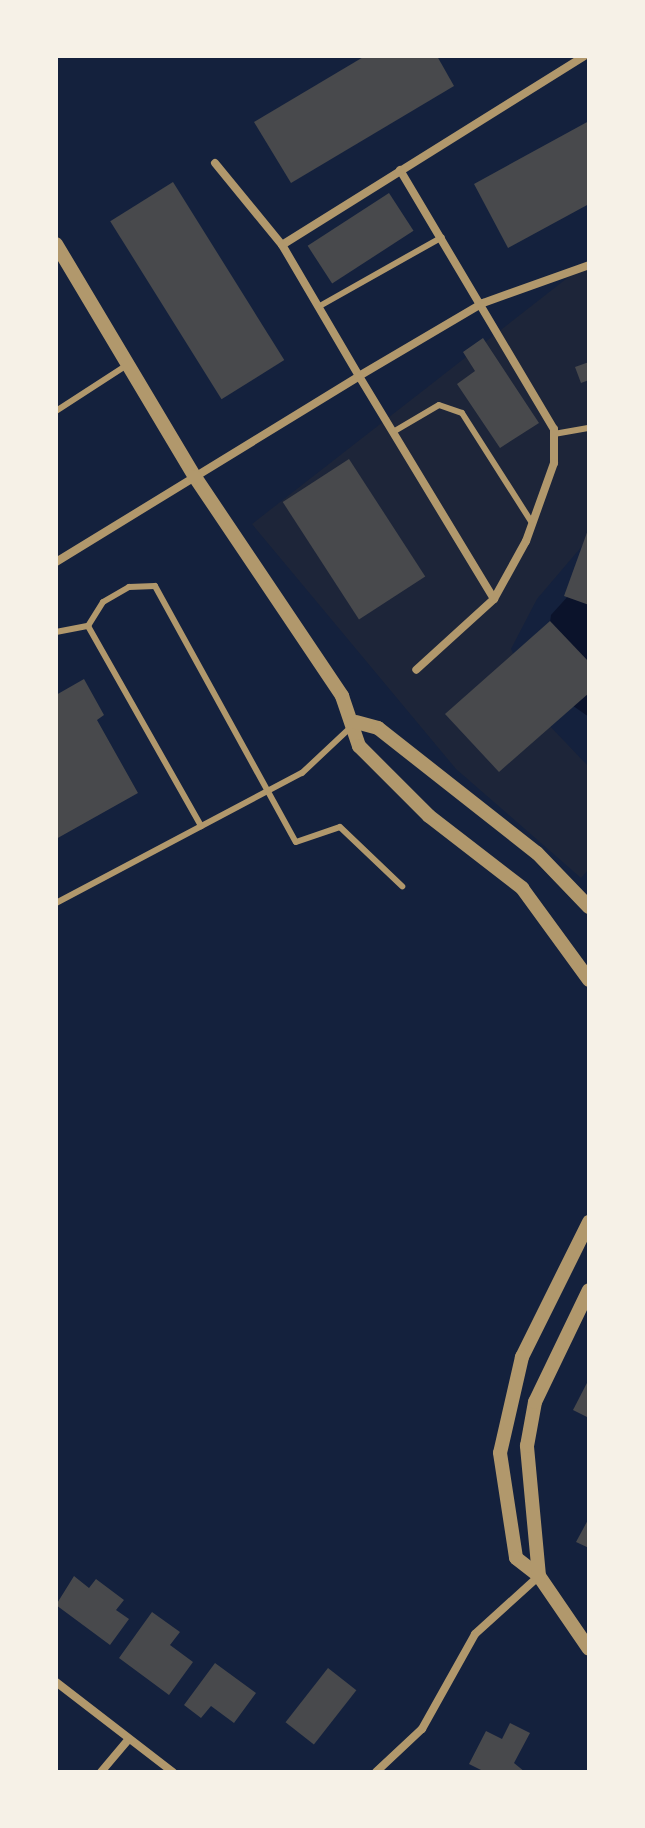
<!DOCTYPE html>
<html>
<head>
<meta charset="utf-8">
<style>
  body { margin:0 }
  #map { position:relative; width:645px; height:1828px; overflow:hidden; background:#14213d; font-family:"Public Sans",sans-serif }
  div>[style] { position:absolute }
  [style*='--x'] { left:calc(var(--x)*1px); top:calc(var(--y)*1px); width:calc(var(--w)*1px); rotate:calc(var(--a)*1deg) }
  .green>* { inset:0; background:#1d2539 }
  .water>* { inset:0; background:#0b132b }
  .building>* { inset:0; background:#48494c; transform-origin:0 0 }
  .service>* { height:6px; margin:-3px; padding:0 3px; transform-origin:3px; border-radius:3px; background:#b1986c }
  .minor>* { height:8px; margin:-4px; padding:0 4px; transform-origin:4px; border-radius:4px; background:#b1986c }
  .tertiary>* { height:14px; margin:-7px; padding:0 7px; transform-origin:7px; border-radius:7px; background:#b1986c }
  span { translate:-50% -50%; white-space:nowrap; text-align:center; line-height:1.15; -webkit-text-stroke:8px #f6f1e7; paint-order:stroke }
  .frame { position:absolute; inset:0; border:58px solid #f6f1e7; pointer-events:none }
</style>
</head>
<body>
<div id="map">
  <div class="green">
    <div style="clip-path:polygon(589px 261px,589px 538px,537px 599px,511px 649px,547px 723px,589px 767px,589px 869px,581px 878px,456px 769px,252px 524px)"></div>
  </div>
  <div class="water">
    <div style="clip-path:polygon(589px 573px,589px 717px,542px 684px,551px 615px)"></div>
  </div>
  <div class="building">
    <div style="clip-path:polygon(365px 56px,437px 56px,454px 86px,291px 183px,254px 122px)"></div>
    <div style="clip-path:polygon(589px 121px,589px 204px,508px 248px,474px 184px)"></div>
    <div style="left:173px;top:182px;width:210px;height:74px;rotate:58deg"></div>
    <div style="left:389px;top:193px;width:45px;height:97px;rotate:57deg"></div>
    <div style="clip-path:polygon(483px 338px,539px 423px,500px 448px,457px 384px,475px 371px,463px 352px)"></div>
    <div style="clip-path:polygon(589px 362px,589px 380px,581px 383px,575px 367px)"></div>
    <div style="left:349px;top:459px;width:140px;height:79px;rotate:57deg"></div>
    <div style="clip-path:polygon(589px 527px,589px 605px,564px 596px)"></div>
    <div style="clip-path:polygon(550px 621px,589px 662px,589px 693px,499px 772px,445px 714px)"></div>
    <div style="clip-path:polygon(84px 679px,104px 715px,97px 720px,138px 793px,56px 839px,56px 695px)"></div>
    <div style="clip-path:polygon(589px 1379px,589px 1418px,573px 1410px)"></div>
    <div style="clip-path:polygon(589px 1518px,589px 1548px,576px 1542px)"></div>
    <div style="clip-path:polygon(74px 1576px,89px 1588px,96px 1579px,124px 1600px,116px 1610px,129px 1619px,110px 1645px,56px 1605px)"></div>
    <div style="clip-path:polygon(152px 1612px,180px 1632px,170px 1645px,193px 1662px,169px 1695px,119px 1658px)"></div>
    <div style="clip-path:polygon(215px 1663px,256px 1693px,234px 1723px,211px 1706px,201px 1718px,184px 1705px)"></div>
    <div style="left:328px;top:1668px;width:36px;height:69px;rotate:38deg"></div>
    <div style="clip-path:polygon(510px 1723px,530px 1733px,514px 1763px,525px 1772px,485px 1772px,469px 1764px,486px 1731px,502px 1739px)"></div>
  </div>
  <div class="service">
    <div style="--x:318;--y:307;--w:142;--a:-29.4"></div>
    <div style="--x:56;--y:411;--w:85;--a:-32.9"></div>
    <div style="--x:393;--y:432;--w:53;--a:-30.4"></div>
    <div style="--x:439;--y:405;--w:24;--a:19"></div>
    <div style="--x:462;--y:413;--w:130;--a:57.5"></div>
    <div style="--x:554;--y:434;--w:36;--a:-10"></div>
    <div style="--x:88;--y:626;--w:230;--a:60.5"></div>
    <div style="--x:56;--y:632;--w:33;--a:-11"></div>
    <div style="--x:88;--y:626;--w:28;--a:-58"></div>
    <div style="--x:103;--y:602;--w:30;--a:-30"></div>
    <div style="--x:129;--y:587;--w:26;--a:-2"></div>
    <div style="--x:155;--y:586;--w:292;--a:61.2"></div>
    <div style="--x:296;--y:842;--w:46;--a:-18.8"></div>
    <div style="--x:340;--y:827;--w:86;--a:43.6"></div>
    <div style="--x:56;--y:903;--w:278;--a:-27.9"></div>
    <div style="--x:302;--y:773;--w:67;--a:-43.2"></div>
  </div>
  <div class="minor">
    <div style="--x:215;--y:163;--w:106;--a:50.7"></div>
    <div style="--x:400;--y:170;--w:301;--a:59.3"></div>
    <div style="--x:554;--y:429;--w:34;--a:90"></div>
    <div style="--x:554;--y:463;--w:83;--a:109.7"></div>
    <div style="--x:526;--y:541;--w:66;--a:118.9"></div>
    <div style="--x:494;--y:599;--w:105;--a:137.7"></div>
    <div style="--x:56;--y:562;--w:356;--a:-31.5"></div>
    <div style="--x:359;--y:376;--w:152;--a:-120.4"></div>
    <div style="--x:282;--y:245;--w:356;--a:-32"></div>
    <div style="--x:494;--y:599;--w:261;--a:-121.2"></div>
    <div style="--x:359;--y:376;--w:144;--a:-30.5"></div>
    <div style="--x:483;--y:303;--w:113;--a:-19.7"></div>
    <div style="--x:56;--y:1682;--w:148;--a:37.6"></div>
    <div style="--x:101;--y:1772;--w:42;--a:-49.8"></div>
    <div style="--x:376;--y:1772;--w:63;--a:-43.1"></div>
    <div style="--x:422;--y:1729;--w:109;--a:-60.8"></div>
    <div style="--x:475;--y:1634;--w:86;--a:-42.2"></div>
  </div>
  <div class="tertiary">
    <div style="--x:56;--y:244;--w:271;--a:59.2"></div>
    <div style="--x:195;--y:477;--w:264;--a:56.1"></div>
    <div style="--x:342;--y:696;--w:53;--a:71.2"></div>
    <div style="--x:359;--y:746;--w:99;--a:45"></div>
    <div style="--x:429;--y:816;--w:118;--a:37.7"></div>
    <div style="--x:522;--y:888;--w:114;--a:53.9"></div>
    <div style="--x:356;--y:722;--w:23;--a:15"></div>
    <div style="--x:378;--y:728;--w:202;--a:38.2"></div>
    <div style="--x:537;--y:853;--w:75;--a:46.1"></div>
    <div style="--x:589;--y:1222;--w:151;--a:116.4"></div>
    <div style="--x:522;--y:1357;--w:98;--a:102.9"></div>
    <div style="--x:500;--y:1453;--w:106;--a:81.3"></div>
    <div style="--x:516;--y:1558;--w:29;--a:38"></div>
    <div style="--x:539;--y:1576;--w:88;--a:55.6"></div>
    <div style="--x:539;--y:1576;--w:131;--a:-95.3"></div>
    <div style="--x:527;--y:1446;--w:45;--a:-79.7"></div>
    <div style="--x:535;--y:1402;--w:124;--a:-64.3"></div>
  </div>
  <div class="frame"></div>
</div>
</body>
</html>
